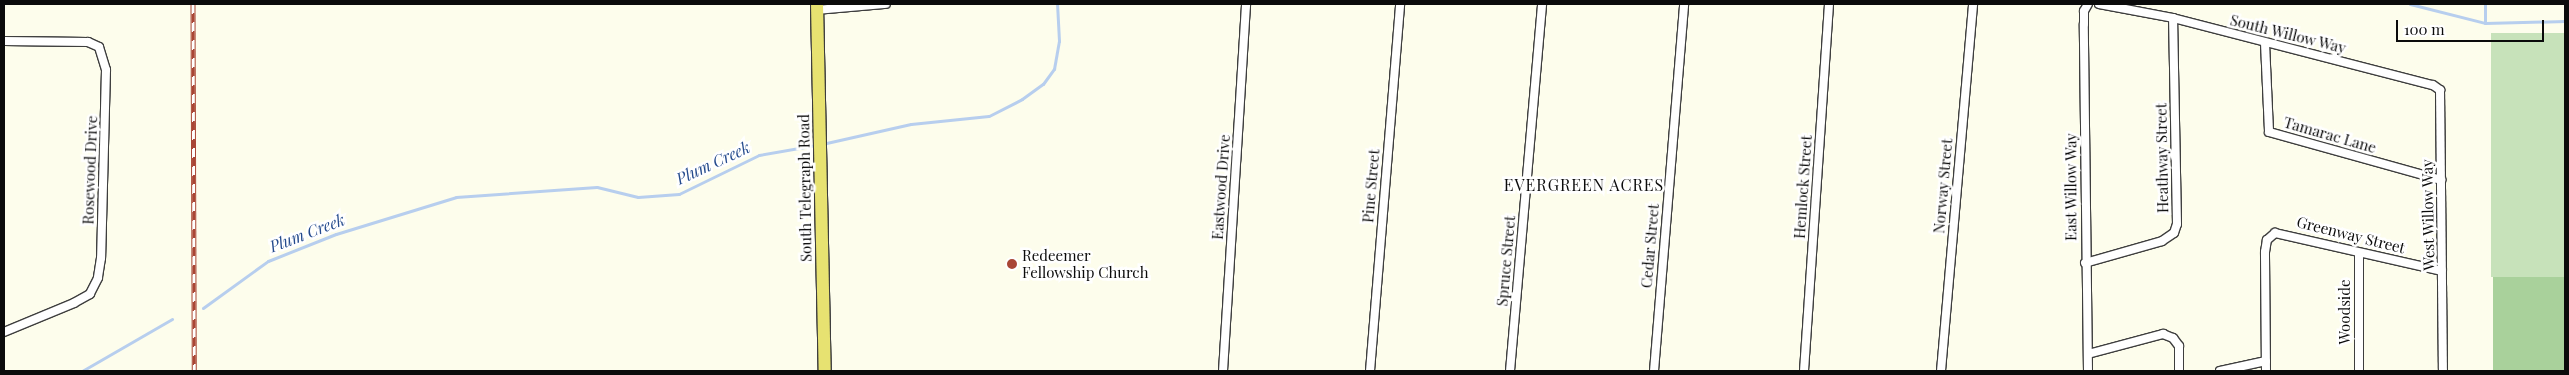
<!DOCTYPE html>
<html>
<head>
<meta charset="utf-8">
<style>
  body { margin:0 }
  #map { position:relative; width:2569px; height:375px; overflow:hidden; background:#fdfdec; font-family:"Playfair Display",serif }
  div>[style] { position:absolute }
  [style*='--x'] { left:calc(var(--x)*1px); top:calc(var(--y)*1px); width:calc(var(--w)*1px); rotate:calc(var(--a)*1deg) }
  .green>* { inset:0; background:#c7e2ba; transform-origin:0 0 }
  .forest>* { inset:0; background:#a9d19b; transform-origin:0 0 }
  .stream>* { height:3px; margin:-1.5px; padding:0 1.5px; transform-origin:1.5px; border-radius:1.5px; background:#b7ceee }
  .roads { filter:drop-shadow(1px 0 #3e3e3e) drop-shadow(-1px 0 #3e3e3e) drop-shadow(0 1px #3e3e3e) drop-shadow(0 -1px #3e3e3e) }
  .street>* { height:8px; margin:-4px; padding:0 4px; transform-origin:4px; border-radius:4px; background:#fff }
  .primary>* { height:12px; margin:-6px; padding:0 6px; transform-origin:6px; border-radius:6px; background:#e7e271 }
  .rail>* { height:5px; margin-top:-2.5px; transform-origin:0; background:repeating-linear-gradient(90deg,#fff 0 9px,#a94635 0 18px); box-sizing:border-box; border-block:1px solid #a94635 }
  .dots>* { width:14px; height:14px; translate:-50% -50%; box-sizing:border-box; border:2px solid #fff; border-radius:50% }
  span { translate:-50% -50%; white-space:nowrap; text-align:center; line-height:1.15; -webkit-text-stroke:5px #fff; paint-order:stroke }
  .street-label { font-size:15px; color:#0b0b0b }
  .poi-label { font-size:15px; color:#0b0b0b }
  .left { translate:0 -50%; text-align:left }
  .water-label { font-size:16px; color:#254b8d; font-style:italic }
  .neighbourhood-label { font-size:16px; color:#0b0b0b; letter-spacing:1px }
  .frame { position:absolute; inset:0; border:5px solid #0b0b0b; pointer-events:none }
  .scale { position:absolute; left:2396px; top:20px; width:148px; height:22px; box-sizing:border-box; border:2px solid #0b0b0b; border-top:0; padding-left:6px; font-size:15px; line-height:18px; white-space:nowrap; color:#0b0b0b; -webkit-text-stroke:4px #fff; paint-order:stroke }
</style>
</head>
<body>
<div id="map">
  <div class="green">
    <div style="left:2565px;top:33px;width:244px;height:74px;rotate:90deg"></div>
  </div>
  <div class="forest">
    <div style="left:2493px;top:277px;width:72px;height:94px"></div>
  </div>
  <div class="stream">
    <div style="--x:2410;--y:4;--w:77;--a:14.2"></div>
    <div style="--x:2485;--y:23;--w:80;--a:-1.4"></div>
    <div style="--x:2485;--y:4;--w:19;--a:90"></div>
    <div style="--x:822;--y:144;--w:91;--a:-12.7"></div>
    <div style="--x:911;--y:124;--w:78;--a:-5.9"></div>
    <div style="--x:989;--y:116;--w:37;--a:-27"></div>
    <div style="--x:1022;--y:99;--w:26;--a:-36"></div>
    <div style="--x:1043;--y:84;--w:19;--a:-54"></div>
    <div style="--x:1054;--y:69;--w:28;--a:-80"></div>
    <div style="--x:1059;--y:41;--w:37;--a:-93"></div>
    <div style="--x:203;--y:308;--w:80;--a:-35.9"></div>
    <div style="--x:268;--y:261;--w:73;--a:-21.7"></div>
    <div style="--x:336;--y:234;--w:126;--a:-17.1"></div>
    <div style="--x:456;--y:197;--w:141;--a:-4.1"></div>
    <div style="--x:597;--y:187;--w:42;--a:13.7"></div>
    <div style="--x:638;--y:197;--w:41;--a:-4.2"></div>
    <div style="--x:679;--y:194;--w:89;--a:-26"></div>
    <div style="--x:759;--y:155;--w:58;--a:-10"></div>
    <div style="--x:82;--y:371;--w:104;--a:-30"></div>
  </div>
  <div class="roads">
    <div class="street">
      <div style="--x:2099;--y:4;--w:75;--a:10.7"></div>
      <div style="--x:2173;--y:18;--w:268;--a:14.5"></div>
      <div style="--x:2433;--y:85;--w:9;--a:36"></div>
      <div style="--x:2440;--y:90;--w:281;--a:89.4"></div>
      <div style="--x:817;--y:10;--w:69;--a:-5"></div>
      <div style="--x:4;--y:41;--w:84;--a:0.7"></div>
      <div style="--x:88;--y:42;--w:12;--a:24"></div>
      <div style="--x:99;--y:47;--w:24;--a:73"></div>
      <div style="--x:106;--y:70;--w:188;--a:91.5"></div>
      <div style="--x:101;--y:258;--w:20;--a:99"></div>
      <div style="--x:98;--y:278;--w:18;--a:117"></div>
      <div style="--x:90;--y:294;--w:18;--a:151"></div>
      <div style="--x:74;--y:303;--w:76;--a:157.5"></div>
      <div style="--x:2265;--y:43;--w:89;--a:87.4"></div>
      <div style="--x:2269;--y:132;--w:179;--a:15.6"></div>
      <div style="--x:2359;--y:253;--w:118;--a:90"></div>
      <div style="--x:2085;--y:263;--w:80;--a:-15.9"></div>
      <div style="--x:2162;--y:241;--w:14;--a:-34"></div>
      <div style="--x:2174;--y:233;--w:9;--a:-72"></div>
      <div style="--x:2177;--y:224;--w:206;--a:-91.1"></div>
      <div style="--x:2088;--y:354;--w:78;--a:-14.9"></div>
      <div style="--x:2163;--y:334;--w:11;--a:22"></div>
      <div style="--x:2173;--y:338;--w:10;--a:53"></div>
      <div style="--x:2179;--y:346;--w:25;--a:90"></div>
      <div style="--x:1223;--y:371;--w:368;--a:-86.4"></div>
      <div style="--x:1370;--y:371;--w:368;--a:-85.3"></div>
      <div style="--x:1510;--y:371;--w:368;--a:-85"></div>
      <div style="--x:1654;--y:371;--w:368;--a:-85.3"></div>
      <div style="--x:1804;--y:371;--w:368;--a:-86.1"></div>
      <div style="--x:1941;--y:371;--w:368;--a:-85"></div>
      <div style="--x:2088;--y:371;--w:347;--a:-90.7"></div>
      <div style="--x:2084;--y:24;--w:13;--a:-90"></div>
      <div style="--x:2084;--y:11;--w:8;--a:-60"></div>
      <div style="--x:2220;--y:371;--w:47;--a:-12.3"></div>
      <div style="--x:2266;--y:371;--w:119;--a:-90.5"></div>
      <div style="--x:2265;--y:252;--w:12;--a:-81"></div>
      <div style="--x:2267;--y:240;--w:11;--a:-41"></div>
      <div style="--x:2275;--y:233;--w:171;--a:12.8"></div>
    </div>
    <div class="primary">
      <div style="--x:817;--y:4;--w:367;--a:88.8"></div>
    </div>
  </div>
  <div class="rail">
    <div style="--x:193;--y:4;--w:367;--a:89.8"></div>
  </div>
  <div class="dots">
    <div style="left:1012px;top:264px;background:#a94635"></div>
  </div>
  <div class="street-label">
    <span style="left:2288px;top:34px;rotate:14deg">South Willow Way</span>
    <span style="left:2330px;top:135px;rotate:16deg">Tamarac Lane</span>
    <span style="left:2162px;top:158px;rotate:-91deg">Heathway Street</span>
    <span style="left:90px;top:170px;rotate:-88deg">Rosewood Drive</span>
    <span style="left:1371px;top:186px;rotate:-85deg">Pine Street</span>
    <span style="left:1943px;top:186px;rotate:-85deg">Norway Street</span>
    <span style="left:1221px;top:187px;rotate:-86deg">Eastwood Drive</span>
    <span style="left:1803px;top:187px;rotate:-86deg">Hemlock Street</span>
    <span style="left:2071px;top:187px;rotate:-90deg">East Willow Way</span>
    <span style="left:805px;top:188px;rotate:-91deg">South Telegraph Road</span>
    <span style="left:2428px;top:215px;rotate:-91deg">West Willow Way</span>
    <span style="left:2351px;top:235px;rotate:14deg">Greenway Street</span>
    <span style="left:1650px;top:246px;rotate:-85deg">Cedar Street</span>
    <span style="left:1506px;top:261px;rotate:-85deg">Spruce Street</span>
    <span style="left:2345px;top:312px;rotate:-90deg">Woodside</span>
  </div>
  <div class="poi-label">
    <span class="left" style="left:1022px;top:264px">Redeemer<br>Fellowship Church</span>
  </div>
  <div class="water-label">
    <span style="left:713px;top:163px;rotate:-25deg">Plum Creek</span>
    <span style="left:307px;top:233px;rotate:-21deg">Plum Creek</span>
  </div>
  <div class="neighbourhood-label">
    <span style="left:1584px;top:185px">EVERGREEN ACRES</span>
  </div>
  <div class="frame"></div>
  <div class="scale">100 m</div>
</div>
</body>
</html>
